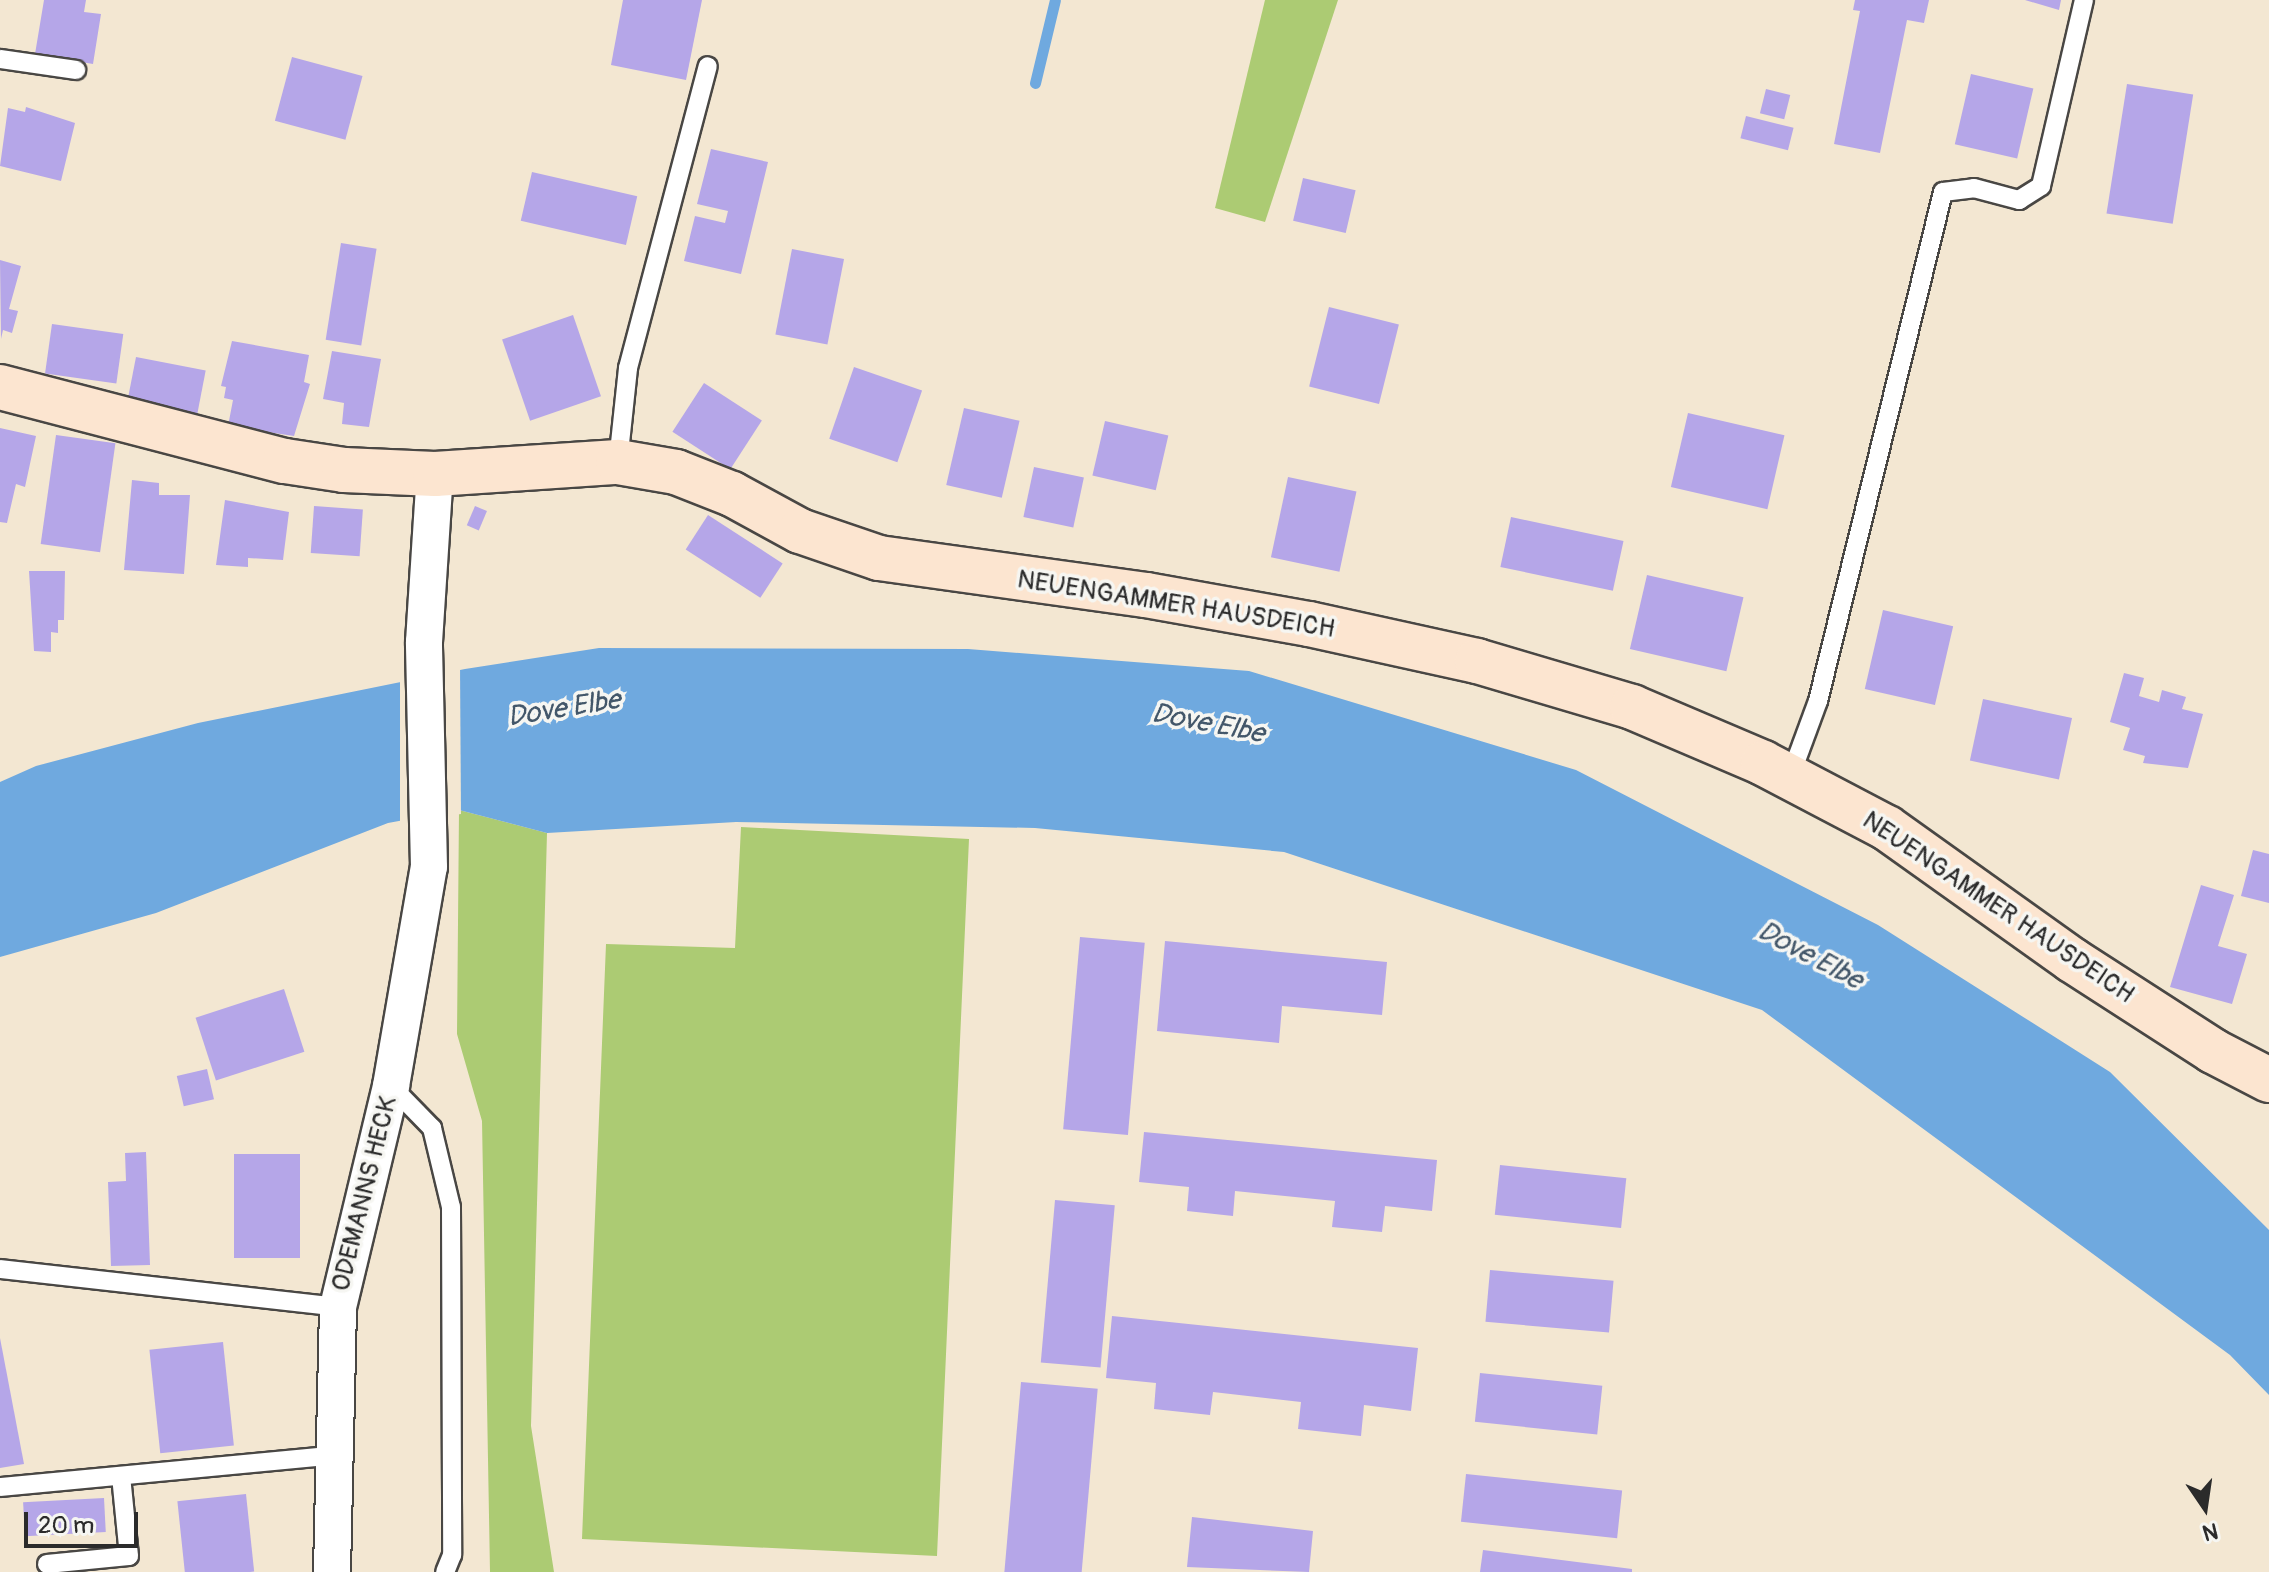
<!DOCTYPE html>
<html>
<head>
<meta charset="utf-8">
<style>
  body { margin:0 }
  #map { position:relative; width:2269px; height:1572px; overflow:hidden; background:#f3e7d2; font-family:Pangolin,sans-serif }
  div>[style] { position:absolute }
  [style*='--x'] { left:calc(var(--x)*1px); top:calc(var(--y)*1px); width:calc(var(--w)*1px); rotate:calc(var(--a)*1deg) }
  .green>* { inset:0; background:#accb73 }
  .water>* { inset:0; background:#6fa9df }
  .pier>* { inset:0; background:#f3e7d2 }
  .stream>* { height:11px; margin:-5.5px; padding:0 5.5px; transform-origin:5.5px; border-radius:5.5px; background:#6fa9df }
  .building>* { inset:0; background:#b5a6e8; transform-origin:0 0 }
  .roads { filter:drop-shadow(2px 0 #494744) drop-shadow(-2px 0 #494744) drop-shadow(0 2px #494744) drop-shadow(0 -2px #494744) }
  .lane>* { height:18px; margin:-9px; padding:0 9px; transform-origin:9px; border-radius:9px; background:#fff }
  .street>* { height:36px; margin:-18px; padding:0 18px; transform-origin:18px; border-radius:18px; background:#fff }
  .secondary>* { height:44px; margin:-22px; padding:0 22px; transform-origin:22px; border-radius:22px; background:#fce5d0 }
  span { translate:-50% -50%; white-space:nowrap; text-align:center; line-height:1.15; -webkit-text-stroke:7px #f6f6f2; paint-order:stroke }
  .street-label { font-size:26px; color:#2b2b2b }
  .water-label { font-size:28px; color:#43576a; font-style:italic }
  .north { position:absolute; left:2165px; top:1468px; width:80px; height:80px; -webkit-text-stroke:6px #f6f6f2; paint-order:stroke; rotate:167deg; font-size:22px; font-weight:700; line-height:32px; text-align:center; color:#2b2b2b }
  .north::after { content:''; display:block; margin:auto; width:28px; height:36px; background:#2b2b2b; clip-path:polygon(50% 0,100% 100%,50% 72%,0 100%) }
  .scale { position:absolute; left:24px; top:1512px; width:114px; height:36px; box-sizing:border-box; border:4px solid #2b2b2b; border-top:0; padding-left:10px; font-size:24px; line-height:28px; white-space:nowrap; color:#2b2b2b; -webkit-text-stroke:6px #f6f6f2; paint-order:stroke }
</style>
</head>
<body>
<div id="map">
  <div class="green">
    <div style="clip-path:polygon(1265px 0,1338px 0,1265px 222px,1215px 208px)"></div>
    <div style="clip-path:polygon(459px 810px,547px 833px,531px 1426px,554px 1572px,490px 1572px,482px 1121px,457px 1034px)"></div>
    <div style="clip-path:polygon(741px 827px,969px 839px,937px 1556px,582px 1539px,606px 944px,735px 948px)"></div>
  </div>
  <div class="water">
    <div style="clip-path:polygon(599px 648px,968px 649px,1249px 671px,1576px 770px,1878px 925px,2110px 1072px,2269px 1230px,2269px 1395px,2230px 1355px,1762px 1010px,1284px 852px,1035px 828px,736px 822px,547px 833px,459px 810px,388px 823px,156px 913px,0 957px,0 782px,36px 766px,198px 723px,465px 669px)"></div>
  </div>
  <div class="pier">
    <div style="clip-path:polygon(460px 666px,461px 814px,400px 824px,400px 678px)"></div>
  </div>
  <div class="stream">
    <div style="--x:1035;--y:83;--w:85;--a:-76.5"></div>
  </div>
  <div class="building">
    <div style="clip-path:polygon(44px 0,86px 0,84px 12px,101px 14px,93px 64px,35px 54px)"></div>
    <div style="clip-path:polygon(623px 0,702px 0,686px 80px,611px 65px)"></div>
    <div style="clip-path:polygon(1855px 0,1929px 0,1924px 23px,1907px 20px,1880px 153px,1834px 144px,1860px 11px,1853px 10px)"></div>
    <div style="clip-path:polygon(2025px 0,2061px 0,2059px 10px)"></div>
    <div style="left:292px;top:57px;width:73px;height:66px;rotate:15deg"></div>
    <div style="left:1971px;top:74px;width:64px;height:72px;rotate:13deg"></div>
    <div style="left:2127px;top:84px;width:67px;height:131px;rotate:9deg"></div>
    <div style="left:1766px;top:89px;width:25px;height:25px;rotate:14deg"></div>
    <div style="clip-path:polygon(26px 107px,75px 123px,61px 181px,0 166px,8px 108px,25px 112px)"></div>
    <div style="left:1746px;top:116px;width:49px;height:23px;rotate:14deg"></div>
    <div style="clip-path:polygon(711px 149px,768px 162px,741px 274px,684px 261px,695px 216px,725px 223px,728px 211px,697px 204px)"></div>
    <div style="left:532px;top:172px;width:108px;height:50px;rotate:13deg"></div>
    <div style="left:1303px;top:178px;width:54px;height:44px;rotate:13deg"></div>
    <div style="left:341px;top:243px;width:36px;height:98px;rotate:9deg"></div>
    <div style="left:792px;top:249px;width:53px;height:87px;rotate:11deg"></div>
    <div style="clip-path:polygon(0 260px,21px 266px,9px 309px,18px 311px,12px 333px,3px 330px,1px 339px)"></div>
    <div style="left:1329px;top:307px;width:72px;height:82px;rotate:14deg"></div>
    <div style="left:573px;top:315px;width:86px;height:75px;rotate:71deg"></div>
    <div style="left:52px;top:324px;width:72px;height:50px;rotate:8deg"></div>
    <div style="clip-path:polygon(232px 341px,309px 355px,304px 382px,310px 384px,294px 436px,228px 426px,233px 400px,224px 398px,226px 387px,221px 386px)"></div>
    <div style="clip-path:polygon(332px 351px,381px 359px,369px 427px,342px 424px,344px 403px,323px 399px)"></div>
    <div style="left:136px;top:357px;width:71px;height:50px;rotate:11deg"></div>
    <div style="left:854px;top:367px;width:72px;height:76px;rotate:19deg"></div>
    <div style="left:704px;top:383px;width:69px;height:58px;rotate:33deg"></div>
    <div style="left:964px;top:408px;width:57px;height:79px;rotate:13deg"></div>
    <div style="left:1688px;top:413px;width:99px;height:76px;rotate:13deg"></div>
    <div style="left:1105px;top:421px;width:65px;height:56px;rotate:13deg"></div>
    <div style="clip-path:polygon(0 428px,36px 436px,25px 487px,16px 484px,7px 523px,0 522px)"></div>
    <div style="left:56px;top:435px;width:60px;height:110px;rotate:8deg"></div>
    <div style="left:1034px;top:467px;width:51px;height:51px;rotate:12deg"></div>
    <div style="left:1288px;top:477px;width:70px;height:82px;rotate:12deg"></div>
    <div style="clip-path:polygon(132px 480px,159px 483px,159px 495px,190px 495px,184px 574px,124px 570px)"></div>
    <div style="clip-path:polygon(225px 500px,289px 512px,283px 560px,248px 558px,248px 567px,216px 565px)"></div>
    <div style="left:314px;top:506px;width:49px;height:47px;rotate:4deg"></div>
    <div style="left:475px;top:506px;width:13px;height:21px;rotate:23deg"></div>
    <div style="left:708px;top:515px;width:89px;height:41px;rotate:33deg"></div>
    <div style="left:1511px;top:517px;width:115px;height:51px;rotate:12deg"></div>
    <div style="clip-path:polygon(29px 571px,65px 571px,64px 620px,58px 620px,58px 633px,51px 632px,51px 652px,34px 651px)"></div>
    <div style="left:1647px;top:575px;width:99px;height:76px;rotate:13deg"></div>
    <div style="left:1883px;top:610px;width:72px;height:81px;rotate:13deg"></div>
    <div style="clip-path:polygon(2124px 673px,2144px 678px,2139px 696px,2159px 702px,2162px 690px,2186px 697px,2182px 709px,2203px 714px,2188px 768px,2143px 763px,2145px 756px,2123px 750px,2130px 728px,2110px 722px)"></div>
    <div style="left:1983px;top:699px;width:91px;height:63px;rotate:12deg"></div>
    <div style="clip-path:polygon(2253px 850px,2269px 854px,2269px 903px,2241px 896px)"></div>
    <div style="clip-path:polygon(2201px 885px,2234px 895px,2218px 946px,2247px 954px,2232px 1004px,2170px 987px)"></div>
    <div style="left:1080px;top:937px;width:65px;height:193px;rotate:5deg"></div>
    <div style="clip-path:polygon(1165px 941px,1387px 962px,1382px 1015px,1282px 1006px,1279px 1043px,1157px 1031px)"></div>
    <div style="left:284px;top:989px;width:66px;height:93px;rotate:72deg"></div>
    <div style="left:207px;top:1069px;width:31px;height:31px;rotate:77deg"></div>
    <div style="clip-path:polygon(1144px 1132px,1437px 1160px,1432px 1211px,1385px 1206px,1382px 1232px,1332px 1227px,1335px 1201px,1235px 1191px,1233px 1216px,1187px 1211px,1189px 1187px,1139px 1182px)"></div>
    <div style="clip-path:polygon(146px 1152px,150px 1265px,111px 1266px,108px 1182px,126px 1181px,125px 1153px)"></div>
    <div style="left:300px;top:1154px;width:104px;height:66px;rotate:90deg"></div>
    <div style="left:1500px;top:1165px;width:127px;height:50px;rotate:6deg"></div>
    <div style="left:1055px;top:1200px;width:60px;height:163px;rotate:5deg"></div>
    <div style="left:1490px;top:1270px;width:124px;height:52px;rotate:5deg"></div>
    <div style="clip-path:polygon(1112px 1316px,1418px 1348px,1411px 1411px,1364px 1405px,1361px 1436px,1298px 1429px,1301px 1402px,1213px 1392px,1210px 1415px,1154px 1409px,1156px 1383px,1106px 1378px)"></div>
    <div style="clip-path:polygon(0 1338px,24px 1464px,0 1468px)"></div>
    <div style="left:223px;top:1342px;width:104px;height:74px;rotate:84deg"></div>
    <div style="left:1480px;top:1373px;width:123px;height:49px;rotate:6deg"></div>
    <div style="left:1021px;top:1382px;width:77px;height:191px;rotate:5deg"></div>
    <div style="left:1466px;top:1474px;width:157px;height:48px;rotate:6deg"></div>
    <div style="left:246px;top:1494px;width:78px;height:69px;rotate:84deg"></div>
    <div style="left:104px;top:1498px;width:34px;height:81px;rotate:87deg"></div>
    <div style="clip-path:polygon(1192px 1517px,1313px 1531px,1309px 1572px,1187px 1567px)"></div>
    <div style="clip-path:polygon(1483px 1550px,1632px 1569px,1632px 1572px,1480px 1572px)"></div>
  </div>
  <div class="roads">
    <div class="lane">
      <div style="--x:0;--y:59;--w:77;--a:8.2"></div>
      <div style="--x:618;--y:462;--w:95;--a:-83.9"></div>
      <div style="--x:628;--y:368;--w:312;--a:-75.2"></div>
      <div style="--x:1790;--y:777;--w:81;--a:-69.8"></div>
      <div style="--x:1818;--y:701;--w:524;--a:-76.2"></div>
      <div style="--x:1943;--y:192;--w:31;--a:-7"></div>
      <div style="--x:1974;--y:188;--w:47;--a:14.9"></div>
      <div style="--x:2019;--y:200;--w:26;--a:-32"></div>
      <div style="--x:2041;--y:186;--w:191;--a:-77"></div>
      <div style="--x:391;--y:1086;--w:59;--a:45.7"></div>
      <div style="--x:432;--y:1128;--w:81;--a:76.5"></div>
      <div style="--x:451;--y:1207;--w:348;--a:89.8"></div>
      <div style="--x:452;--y:1555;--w:18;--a:112"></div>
      <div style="--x:0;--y:1269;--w:340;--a:6.4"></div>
      <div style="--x:0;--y:1487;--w:332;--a:-5.4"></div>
      <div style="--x:47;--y:1564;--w:82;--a:-5.6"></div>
      <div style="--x:129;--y:1556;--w:80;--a:-95.7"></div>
    </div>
    <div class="street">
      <div style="--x:332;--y:1572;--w:265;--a:-88.7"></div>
      <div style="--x:338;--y:1307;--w:227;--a:-76.5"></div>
      <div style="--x:391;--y:1086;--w:222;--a:-80.2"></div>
      <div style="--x:429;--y:867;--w:225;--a:-91.3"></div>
      <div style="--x:424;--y:642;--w:168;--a:-86.3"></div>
    </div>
    <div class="secondary">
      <div style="--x:0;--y:387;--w:294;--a:14.6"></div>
      <div style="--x:285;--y:461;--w:60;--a:8.7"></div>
      <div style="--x:344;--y:470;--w:91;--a:2.5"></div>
      <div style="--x:435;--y:474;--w:183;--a:-3.8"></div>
      <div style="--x:618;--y:462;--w:59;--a:9.8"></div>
      <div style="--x:676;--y:472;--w:60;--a:21.4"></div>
      <div style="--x:732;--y:494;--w:77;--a:28.6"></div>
      <div style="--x:800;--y:531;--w:83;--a:18.9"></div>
      <div style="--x:879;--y:558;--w:270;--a:7.9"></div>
      <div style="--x:1146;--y:595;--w:166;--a:10.1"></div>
      <div style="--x:1309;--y:624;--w:172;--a:12.4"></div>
      <div style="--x:1477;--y:661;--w:162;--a:16.5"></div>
      <div style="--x:1632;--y:707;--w:142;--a:23.1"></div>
      <div style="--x:1763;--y:763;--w:140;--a:27.7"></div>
      <div style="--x:1887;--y:828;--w:227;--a:35.5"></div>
      <div style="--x:2072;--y:960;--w:168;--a:32.8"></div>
      <div style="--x:2213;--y:1051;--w:63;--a:27.4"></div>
    </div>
  </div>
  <div class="street-label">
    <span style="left:1176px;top:605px;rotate:9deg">NEUENGAMMER HAUSDEICH</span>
    <span style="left:1998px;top:908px;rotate:34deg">NEUENGAMMER HAUSDEICH</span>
    <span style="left:365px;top:1194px;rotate:-76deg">ODEMANNS HECK</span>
  </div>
  <div class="water-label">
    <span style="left:564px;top:709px;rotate:-9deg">Dove Elbe</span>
    <span style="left:1208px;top:724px;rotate:11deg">Dove Elbe</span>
    <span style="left:1810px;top:956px;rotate:28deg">Dove Elbe</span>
  </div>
  <div class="north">N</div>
  <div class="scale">20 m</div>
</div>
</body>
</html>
